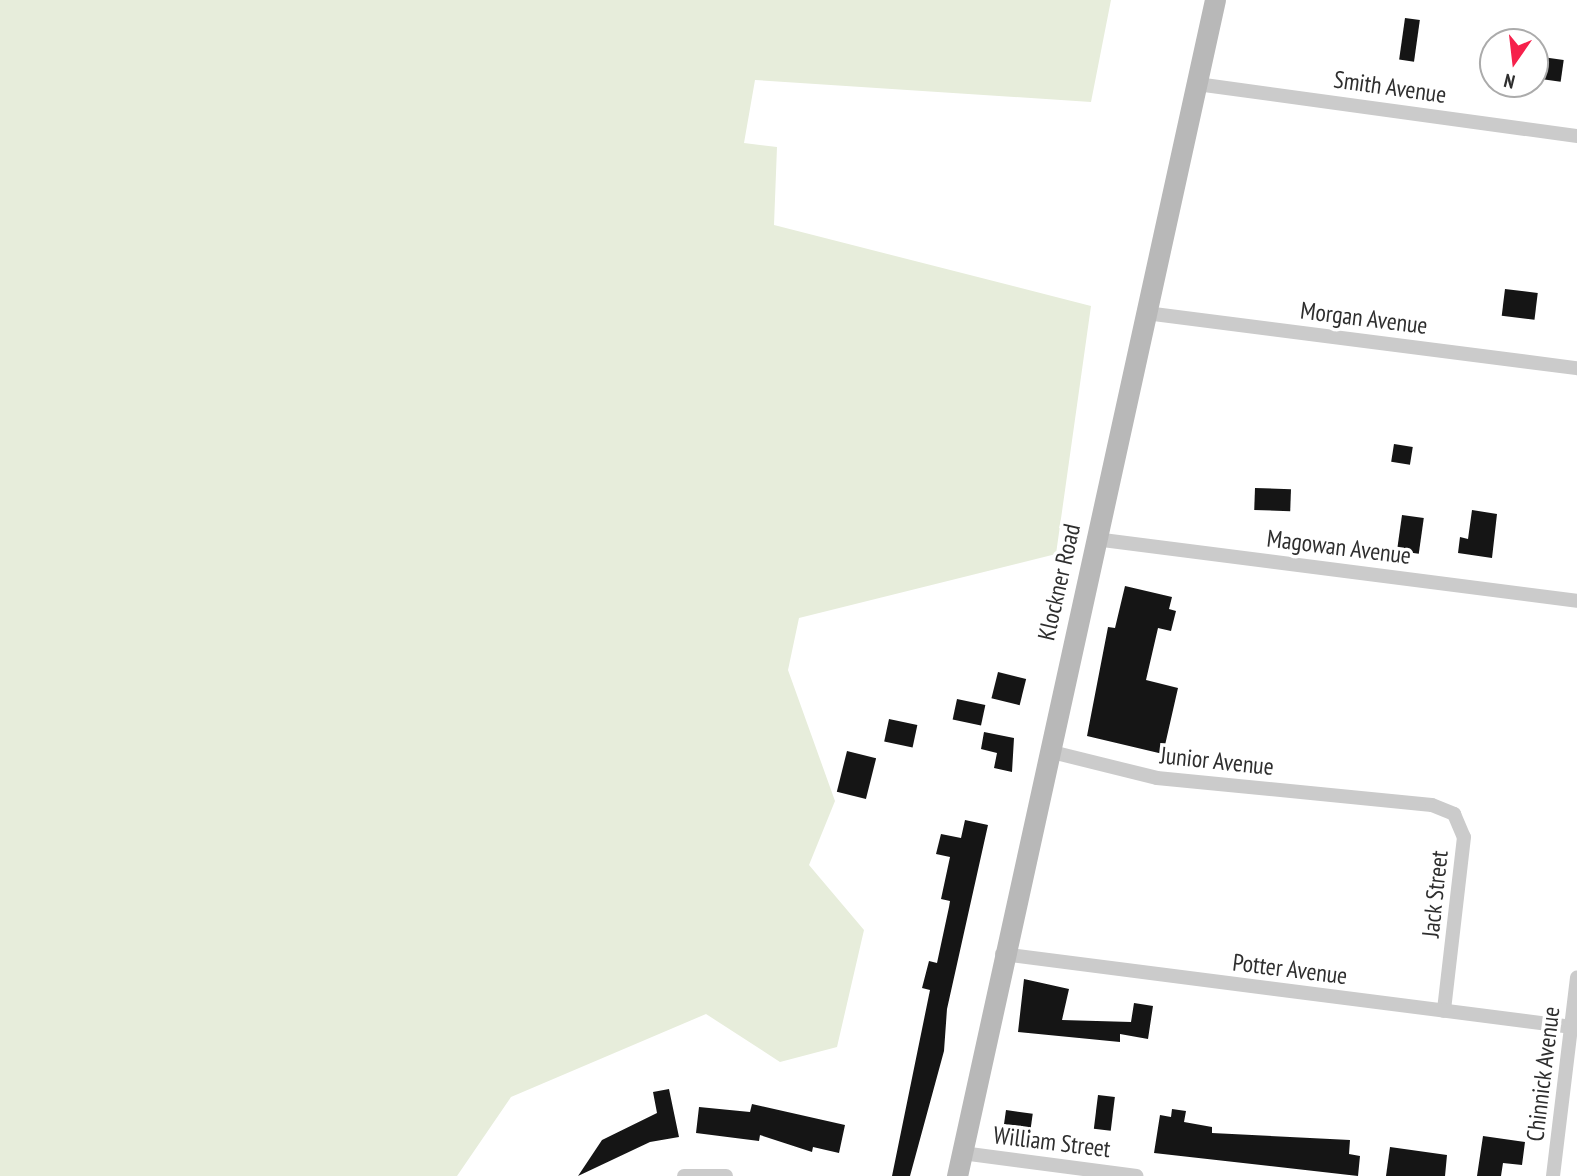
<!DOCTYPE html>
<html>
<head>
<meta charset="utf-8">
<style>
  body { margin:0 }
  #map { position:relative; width:1577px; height:1176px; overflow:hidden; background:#fff; font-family:"PT Sans Narrow",sans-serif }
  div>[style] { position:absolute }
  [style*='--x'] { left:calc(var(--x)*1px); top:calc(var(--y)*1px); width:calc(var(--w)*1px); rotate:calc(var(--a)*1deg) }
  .green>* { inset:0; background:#e7eddb }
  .building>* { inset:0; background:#151515; transform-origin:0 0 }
  .street>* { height:14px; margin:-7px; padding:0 7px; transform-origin:7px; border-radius:7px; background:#cbcbcb }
  .secondary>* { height:21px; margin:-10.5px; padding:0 10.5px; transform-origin:10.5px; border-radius:10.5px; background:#b8b8b8 }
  span { translate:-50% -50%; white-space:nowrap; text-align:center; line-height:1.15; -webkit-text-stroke:7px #fff; paint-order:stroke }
  .street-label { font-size:24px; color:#2e2e2e }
  .north { position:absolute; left:1479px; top:28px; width:70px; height:70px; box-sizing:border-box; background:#fff; border:2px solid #ababab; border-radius:50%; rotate:194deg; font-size:19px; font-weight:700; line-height:28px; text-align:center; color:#2e2e2e }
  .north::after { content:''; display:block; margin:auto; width:24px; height:32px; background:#f6204b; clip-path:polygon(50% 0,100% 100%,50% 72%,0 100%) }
</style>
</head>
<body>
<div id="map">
  <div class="green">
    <div style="clip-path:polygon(0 0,1111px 0,1091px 102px,755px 80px,744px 143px,777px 147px,774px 225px,1091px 306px,1056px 554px,799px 618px,788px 670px,835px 801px,809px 865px,864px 930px,837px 1047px,780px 1062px,706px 1014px,511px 1097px,457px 1176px,0 1176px)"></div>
  </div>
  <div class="building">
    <div style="left:1405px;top:18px;width:15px;height:42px;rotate:8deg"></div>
    <div style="left:1535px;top:56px;width:29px;height:22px;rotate:8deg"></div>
    <div style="left:1505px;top:289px;width:33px;height:27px;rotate:7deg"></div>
    <div style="left:1394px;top:444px;width:19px;height:18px;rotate:9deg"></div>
    <div style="left:1255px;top:488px;width:36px;height:22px;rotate:2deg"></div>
    <div style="clip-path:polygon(1472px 510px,1497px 514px,1492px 558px,1458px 553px,1460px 537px,1468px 539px)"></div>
    <div style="left:1402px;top:515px;width:22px;height:36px;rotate:8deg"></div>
    <div style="clip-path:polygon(1125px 586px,1172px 597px,1169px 609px,1176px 611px,1171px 631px,1158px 628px,1146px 680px,1178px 688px,1163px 754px,1087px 736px,1108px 627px,1115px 628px)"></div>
    <div style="left:998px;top:672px;width:29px;height:27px;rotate:14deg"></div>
    <div style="left:957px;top:699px;width:29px;height:21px;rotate:12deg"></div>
    <div style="left:889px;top:719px;width:29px;height:23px;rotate:12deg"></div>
    <div style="clip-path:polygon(984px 732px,1014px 738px,1012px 772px,994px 768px,997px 753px,981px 749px)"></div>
    <div style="left:847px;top:751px;width:30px;height:42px;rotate:14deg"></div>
    <div style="clip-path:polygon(965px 820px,988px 825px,947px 1009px,944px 1051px,910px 1176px,892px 1176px,930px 990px,922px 988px,929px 961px,937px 963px,949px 907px,950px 901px,941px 899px,950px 857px,936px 854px,941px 834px,961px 838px)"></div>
    <div style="clip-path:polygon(1024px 979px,1069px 989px,1062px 1020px,1131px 1022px,1134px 1003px,1153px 1006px,1148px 1039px,1120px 1034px,1120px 1042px,1018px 1032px)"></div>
    <div style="clip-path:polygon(669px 1089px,679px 1137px,650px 1142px,578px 1176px,602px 1140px,657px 1113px,653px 1092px)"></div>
    <div style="left:1098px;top:1095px;width:17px;height:34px;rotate:7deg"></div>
    <div style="clip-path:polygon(752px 1104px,845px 1125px,839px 1153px,813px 1147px,812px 1152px,760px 1135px,759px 1141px,696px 1133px,699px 1107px,750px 1112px)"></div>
    <div style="clip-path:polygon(1172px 1109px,1186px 1111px,1184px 1122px,1212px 1127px,1212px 1133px,1350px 1140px,1349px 1154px,1360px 1156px,1358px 1176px,1154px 1153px,1160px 1115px,1171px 1117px)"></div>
    <div style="left:1006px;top:1110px;width:27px;height:24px;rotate:8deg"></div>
    <div style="clip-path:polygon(1483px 1136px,1525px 1142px,1522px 1165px,1503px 1163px,1501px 1176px,1477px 1176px)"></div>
    <div style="clip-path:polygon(1390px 1147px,1447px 1155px,1445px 1176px,1386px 1176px)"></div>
  </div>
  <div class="street">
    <div style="--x:1197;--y:84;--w:384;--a:7.8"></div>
    <div style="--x:1146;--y:313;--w:434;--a:7.3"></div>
    <div style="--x:1095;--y:539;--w:486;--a:7.3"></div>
    <div style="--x:1048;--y:751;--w:112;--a:13.9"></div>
    <div style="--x:1157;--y:778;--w:276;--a:5.6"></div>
    <div style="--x:1432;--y:805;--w:24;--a:22"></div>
    <div style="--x:1454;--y:814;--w:25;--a:67"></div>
    <div style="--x:1464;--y:837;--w:175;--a:96.6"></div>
    <div style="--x:1002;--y:954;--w:575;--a:7.3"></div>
    <div style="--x:962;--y:1153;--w:176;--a:7.5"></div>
    <div style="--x:684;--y:1176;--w:42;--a:0"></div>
    <div style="--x:1553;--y:1176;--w:200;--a:-83.1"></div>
  </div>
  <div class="secondary">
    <div style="--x:957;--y:1176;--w:1204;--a:-77.63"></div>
  </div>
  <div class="street-label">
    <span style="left:1390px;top:87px;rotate:8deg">Smith Avenue</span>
    <span style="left:1364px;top:318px;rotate:7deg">Morgan Avenue</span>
    <span style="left:1339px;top:547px;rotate:7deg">Magowan Avenue</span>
    <span style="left:1059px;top:582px;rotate:-77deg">Klockner Road</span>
    <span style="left:1217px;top:761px;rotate:6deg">Junior Avenue</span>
    <span style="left:1435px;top:894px;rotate:-84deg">Jack Street</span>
    <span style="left:1290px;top:969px;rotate:7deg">Potter Avenue</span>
    <span style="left:1543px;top:1074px;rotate:-83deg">Chinnick Avenue</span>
    <span style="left:1052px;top:1142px;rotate:7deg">William Street</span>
  </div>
  <div class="north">N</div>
</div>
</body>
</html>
